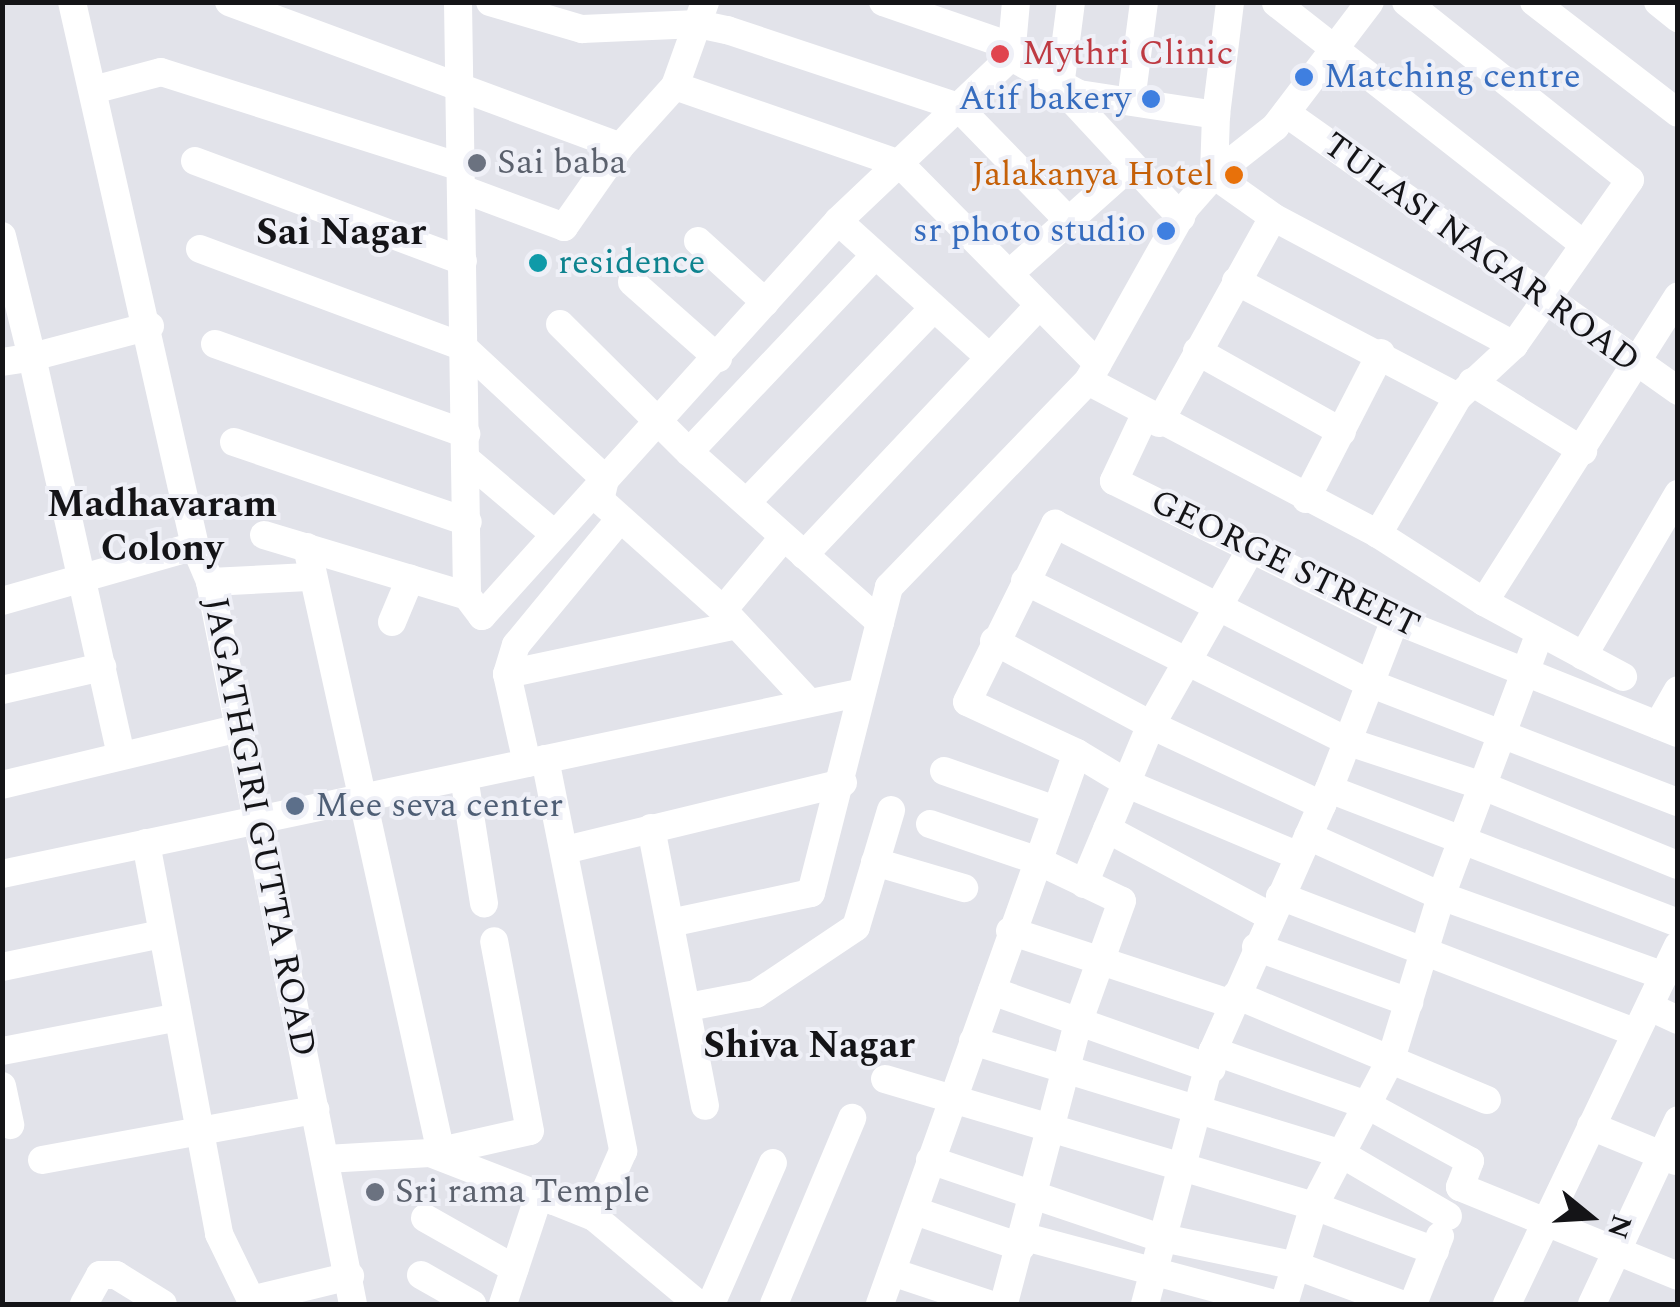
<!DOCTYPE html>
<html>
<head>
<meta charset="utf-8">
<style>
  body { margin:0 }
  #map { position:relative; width:1680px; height:1307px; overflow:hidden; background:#e2e3ea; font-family:Spectral,serif }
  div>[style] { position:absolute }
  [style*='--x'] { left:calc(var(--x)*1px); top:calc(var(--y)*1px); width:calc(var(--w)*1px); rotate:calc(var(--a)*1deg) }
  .minor>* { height:28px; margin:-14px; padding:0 14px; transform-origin:14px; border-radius:14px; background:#fff }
  .dots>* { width:28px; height:28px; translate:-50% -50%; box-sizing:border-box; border:5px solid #eff0f7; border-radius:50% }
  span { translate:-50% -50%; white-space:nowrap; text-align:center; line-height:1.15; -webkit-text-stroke:8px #eff0f7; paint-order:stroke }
  .health-label { font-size:35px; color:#be3a42 }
  .left { translate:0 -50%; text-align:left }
  .shop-label { font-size:35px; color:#366cbe }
  .right { translate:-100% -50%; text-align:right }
  .worship-label { font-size:35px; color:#5b616d }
  .food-label { font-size:35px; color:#c56008 }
  .street-label { font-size:35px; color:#141417 }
  .culture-label { font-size:35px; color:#0d838f }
  .service-label { font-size:35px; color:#4e5e75 }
  .neighbourhood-label { font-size:38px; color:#141417; font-weight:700 }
  .frame { position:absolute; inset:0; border:5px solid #141417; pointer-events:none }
  .north { position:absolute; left:1540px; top:1167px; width:100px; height:100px; -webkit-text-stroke:8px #eff0f7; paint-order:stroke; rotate:108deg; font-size:28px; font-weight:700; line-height:40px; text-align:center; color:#141417 }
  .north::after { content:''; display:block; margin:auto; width:35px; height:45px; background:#141417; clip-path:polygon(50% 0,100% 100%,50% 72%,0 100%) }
</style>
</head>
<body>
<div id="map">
  <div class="minor">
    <div style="--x:72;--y:2;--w:558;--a:77.26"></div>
    <div style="--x:195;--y:546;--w:39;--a:67"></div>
    <div style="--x:210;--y:582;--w:736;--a:78.8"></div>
    <div style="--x:229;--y:2;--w:417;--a:20.3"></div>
    <div style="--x:458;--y:2;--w:594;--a:89.13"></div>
    <div style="--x:490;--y:2;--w:96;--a:16.4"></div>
    <div style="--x:582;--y:29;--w:116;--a:-2.5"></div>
    <div style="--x:698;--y:24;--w:30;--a:12"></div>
    <div style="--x:727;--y:30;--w:243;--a:18.4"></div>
    <div style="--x:958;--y:107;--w:158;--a:45.8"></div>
    <div style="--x:883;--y:2;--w:134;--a:19.1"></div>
    <div style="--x:1071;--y:2;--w:86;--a:97.4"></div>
    <div style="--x:1060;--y:87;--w:178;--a:47.1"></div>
    <div style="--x:1406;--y:2;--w:286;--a:38.5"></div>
    <div style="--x:1630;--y:180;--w:202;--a:125.1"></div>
    <div style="--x:1514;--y:345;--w:76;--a:137.1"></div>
    <div style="--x:1534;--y:2;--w:182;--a:37.6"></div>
    <div style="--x:1658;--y:2;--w:26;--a:39"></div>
    <div style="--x:1276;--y:3;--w:390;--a:38.1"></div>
    <div style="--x:1011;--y:57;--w:55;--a:-84.8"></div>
    <div style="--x:675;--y:86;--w:238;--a:19.1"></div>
    <div style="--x:900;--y:164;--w:281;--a:45.3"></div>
    <div style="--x:93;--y:90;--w:70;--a:-14.8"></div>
    <div style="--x:161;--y:72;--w:315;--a:17.6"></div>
    <div style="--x:1131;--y:101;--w:100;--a:-82.5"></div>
    <div style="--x:1286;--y:113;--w:481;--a:35.3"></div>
    <div style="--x:1216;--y:115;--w:114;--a:-82.9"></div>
    <div style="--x:195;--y:161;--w:286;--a:20.5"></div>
    <div style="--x:462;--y:189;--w:109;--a:20.4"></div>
    <div style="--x:564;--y:227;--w:98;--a:-55"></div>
    <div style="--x:620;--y:147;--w:82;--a:-48"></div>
    <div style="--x:675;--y:86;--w:89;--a:-70.3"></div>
    <div style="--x:838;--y:221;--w:203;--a:42"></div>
    <div style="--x:2;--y:236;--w:125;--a:76.1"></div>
    <div style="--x:32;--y:357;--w:122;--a:-14.7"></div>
    <div style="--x:698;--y:241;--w:91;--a:42.3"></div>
    <div style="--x:200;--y:249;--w:281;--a:20.4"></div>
    <div style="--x:463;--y:347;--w:194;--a:42.9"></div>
    <div style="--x:605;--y:479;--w:22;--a:103"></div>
    <div style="--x:600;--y:500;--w:165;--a:41.8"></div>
    <div style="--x:723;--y:610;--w:123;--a:47"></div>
    <div style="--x:1009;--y:274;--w:161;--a:-41.7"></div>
    <div style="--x:1236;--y:281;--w:250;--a:27.6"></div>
    <div style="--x:1458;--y:397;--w:159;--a:120.3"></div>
    <div style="--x:632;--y:282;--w:115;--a:41.5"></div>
    <div style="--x:560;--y:324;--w:182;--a:44.8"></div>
    <div style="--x:689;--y:452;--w:256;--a:41.7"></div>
    <div style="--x:215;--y:344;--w:267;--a:19.7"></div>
    <div style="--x:1197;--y:351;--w:166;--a:29.2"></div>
    <div style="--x:2;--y:362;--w:30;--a:-9"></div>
    <div style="--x:32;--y:357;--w:407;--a:77.4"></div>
    <div style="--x:1088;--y:381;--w:328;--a:27.8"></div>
    <div style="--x:1378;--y:534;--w:126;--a:32.7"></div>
    <div style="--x:1484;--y:602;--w:158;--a:28.3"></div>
    <div style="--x:1472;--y:382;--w:131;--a:31.9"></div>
    <div style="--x:1145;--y:415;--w:73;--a:115.2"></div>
    <div style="--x:1114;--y:481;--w:313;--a:26.3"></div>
    <div style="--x:1395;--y:620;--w:305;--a:21.8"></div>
    <div style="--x:1159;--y:423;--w:235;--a:-61"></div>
    <div style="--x:234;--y:442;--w:247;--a:18.9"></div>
    <div style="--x:689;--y:452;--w:271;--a:-46.6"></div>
    <div style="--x:467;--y:460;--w:113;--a:40.3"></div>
    <div style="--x:1306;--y:499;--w:164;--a:-62.8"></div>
    <div style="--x:747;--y:502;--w:269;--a:-46.1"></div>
    <div style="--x:264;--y:535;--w:212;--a:16.7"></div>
    <div style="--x:467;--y:596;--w:25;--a:53"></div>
    <div style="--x:482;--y:616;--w:532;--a:-47.97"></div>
    <div style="--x:838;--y:221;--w:238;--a:-43.5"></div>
    <div style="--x:1011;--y:57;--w:77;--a:28.6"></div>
    <div style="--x:1079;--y:94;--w:139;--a:8.7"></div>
    <div style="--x:1216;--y:115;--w:60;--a:91.9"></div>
    <div style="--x:1214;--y:175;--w:72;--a:35.4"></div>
    <div style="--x:1273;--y:217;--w:273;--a:28"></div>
    <div style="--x:307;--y:547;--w:621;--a:77.53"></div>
    <div style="--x:804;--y:555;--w:342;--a:-46.7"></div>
    <div style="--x:1025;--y:581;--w:362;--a:26.4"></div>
    <div style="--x:1349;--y:742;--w:141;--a:18.2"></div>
    <div style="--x:1483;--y:786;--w:210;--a:22.1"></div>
    <div style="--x:210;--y:582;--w:98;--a:-2.9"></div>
    <div style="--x:2;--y:601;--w:201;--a:-15.9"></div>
    <div style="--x:1484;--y:602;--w:362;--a:-57.6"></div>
    <div style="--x:723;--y:610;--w:94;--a:-50.2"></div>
    <div style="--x:392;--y:622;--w:47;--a:-67.3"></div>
    <div style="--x:994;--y:641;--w:178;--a:28.1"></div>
    <div style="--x:1151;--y:725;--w:189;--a:25.1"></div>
    <div style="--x:1583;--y:656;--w:188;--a:-59.6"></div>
    <div style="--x:507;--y:674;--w:235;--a:-12"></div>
    <div style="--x:2;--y:690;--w:103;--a:-13"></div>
    <div style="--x:1658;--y:725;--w:40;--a:-60.3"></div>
    <div style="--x:1077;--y:753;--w:62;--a:31.1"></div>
    <div style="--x:1130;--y:785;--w:183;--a:22.8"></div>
    <div style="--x:545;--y:759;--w:400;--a:78.7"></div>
    <div style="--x:623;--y:1151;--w:72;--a:113.7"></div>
    <div style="--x:527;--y:763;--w:91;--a:-102.7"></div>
    <div style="--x:507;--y:674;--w:30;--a:-73"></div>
    <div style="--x:516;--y:645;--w:163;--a:-50.5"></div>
    <div style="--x:944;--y:771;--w:119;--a:19.2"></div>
    <div style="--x:464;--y:777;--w:128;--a:81"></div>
    <div style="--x:2;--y:785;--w:241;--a:-13.5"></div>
    <div style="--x:1329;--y:789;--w:374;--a:21"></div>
    <div style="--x:930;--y:824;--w:112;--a:18.8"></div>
    <div style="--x:1036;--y:860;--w:95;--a:25.5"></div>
    <div style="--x:1122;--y:901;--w:130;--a:109.8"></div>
    <div style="--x:1078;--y:1023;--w:291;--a:104.8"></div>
    <div style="--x:651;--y:828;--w:283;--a:79"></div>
    <div style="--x:1107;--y:829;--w:185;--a:28.1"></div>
    <div style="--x:1308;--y:836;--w:146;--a:24.3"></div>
    <div style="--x:1441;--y:896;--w:237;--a:19.7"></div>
    <div style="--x:146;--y:843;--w:398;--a:79.4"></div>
    <div style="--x:219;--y:1234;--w:73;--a:64.1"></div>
    <div style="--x:251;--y:1300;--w:102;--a:-13.6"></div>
    <div style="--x:565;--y:850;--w:286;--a:-13.6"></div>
    <div style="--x:875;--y:862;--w:93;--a:16.3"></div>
    <div style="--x:2;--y:874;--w:876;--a:-11.93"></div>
    <div style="--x:1084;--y:884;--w:173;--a:-67.2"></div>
    <div style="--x:1151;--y:725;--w:205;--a:-60.4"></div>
    <div style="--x:1280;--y:896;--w:380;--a:21"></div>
    <div style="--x:670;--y:923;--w:144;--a:-12"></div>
    <div style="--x:811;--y:893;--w:316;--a:-75.7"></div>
    <div style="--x:889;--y:587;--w:286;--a:-46"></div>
    <div style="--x:1088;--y:381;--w:198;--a:-60.7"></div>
    <div style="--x:1185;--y:208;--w:44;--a:-48.7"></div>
    <div style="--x:1214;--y:175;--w:78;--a:-38.2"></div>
    <div style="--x:1275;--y:127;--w:157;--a:-52.8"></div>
    <div style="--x:1010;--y:931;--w:234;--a:18.2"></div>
    <div style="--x:1256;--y:947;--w:163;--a:19.8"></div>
    <div style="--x:2;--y:967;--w:163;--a:-11.7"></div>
    <div style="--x:992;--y:991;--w:233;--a:19.5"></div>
    <div style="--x:1236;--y:995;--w:272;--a:22.7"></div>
    <div style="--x:688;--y:1007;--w:69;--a:-10.8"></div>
    <div style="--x:756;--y:994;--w:120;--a:-33.8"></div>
    <div style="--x:856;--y:927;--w:122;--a:-73.3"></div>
    <div style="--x:1650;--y:1007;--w:31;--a:25"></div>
    <div style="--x:973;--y:1041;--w:384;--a:17"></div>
    <div style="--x:1340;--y:1153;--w:125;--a:30.3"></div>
    <div style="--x:2;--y:1051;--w:179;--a:-10.9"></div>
    <div style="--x:1213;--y:1051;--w:165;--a:19.4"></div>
    <div style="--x:1369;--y:1106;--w:115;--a:28.6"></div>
    <div style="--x:1470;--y:1161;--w:28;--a:111"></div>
    <div style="--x:1460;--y:1187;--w:235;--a:22.2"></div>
    <div style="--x:885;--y:1079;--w:447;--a:16.5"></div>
    <div style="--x:1314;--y:1206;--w:129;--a:20.4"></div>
    <div style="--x:2;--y:1086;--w:40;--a:78"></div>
    <div style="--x:1591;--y:1126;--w:92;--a:22.4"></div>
    <div style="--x:432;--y:1153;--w:100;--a:-12.7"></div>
    <div style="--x:530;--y:1131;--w:193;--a:-100.7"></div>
    <div style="--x:326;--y:1159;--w:104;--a:-3.3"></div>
    <div style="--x:430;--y:1153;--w:133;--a:21.2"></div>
    <div style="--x:554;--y:1201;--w:43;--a:21.8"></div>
    <div style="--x:594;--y:1217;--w:136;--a:39.9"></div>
    <div style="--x:42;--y:1160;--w:278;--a:-10.4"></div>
    <div style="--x:930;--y:1160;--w:241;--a:18.7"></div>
    <div style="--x:1158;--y:1237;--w:142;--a:11.8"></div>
    <div style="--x:1297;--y:1266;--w:111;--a:20.1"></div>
    <div style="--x:915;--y:1211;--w:112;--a:18.8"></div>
    <div style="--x:425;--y:1218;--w:103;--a:29.5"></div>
    <div style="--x:1025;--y:1237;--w:259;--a:15"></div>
    <div style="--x:892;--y:1272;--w:101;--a:18.4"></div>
    <div style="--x:421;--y:1275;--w:59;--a:29.6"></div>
    <div style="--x:84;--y:1304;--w:33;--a:-61"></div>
    <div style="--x:100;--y:1275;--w:16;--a:0"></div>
    <div style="--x:116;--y:1275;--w:55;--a:31.7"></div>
    <div style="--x:503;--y:1304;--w:115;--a:-71.7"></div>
    <div style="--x:711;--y:1304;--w:154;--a:-66.3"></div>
    <div style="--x:774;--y:1304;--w:202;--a:-67.2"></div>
    <div style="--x:880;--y:1304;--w:585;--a:-70.33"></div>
    <div style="--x:1077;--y:753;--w:121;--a:-155.1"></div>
    <div style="--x:967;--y:702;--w:199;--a:-63.7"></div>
    <div style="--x:1055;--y:524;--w:352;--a:26.9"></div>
    <div style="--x:1369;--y:683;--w:331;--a:21.1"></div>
    <div style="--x:1145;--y:1304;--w:262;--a:-75"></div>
    <div style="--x:1213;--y:1051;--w:287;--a:-66.1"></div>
    <div style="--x:1329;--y:789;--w:181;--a:-68.7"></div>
    <div style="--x:1284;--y:1304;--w:102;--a:-73"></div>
    <div style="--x:1314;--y:1206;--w:166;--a:-62.4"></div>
    <div style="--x:1391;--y:1059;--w:170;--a:-72.9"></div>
    <div style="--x:1441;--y:896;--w:281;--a:-69.4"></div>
    <div style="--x:1413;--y:1304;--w:73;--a:-68.3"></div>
    <div style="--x:1507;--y:1304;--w:397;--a:-64.5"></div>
    <div style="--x:1592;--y:1304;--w:203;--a:-64.9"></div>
  </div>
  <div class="dots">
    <div style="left:1000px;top:54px;background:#e0444e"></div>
    <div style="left:1304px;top:77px;background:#3f7fe0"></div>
    <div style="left:1151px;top:99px;background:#3f7fe0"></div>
    <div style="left:477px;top:163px;background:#6b7280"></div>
    <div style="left:1234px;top:175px;background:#e8710a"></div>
    <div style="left:1166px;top:231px;background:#3f7fe0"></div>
    <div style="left:538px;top:263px;background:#0f9aa8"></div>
    <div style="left:295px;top:806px;background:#5c6f8a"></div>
    <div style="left:375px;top:1192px;background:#6b7280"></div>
  </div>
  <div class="health-label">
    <span class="left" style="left:1022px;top:54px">Mythri Clinic</span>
  </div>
  <div class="shop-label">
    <span class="left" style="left:1324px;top:77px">Matching centre</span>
    <span class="right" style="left:1131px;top:99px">Atif bakery</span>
    <span class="right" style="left:1146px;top:231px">sr photo studio</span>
  </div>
  <div class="worship-label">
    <span class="left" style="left:497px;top:163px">Sai baba</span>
    <span class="left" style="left:395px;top:1192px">Sri rama Temple</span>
  </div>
  <div class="food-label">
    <span class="right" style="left:1214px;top:175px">Jalakanya Hotel</span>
  </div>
  <div class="street-label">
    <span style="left:1481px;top:253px;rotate:36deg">TULASI NAGAR ROAD</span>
    <span style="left:1285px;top:564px;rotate:26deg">GEORGE STREET</span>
    <span style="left:259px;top:827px;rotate:79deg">JAGATHGIRI GUTTA ROAD</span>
  </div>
  <div class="culture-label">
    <span class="left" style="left:558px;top:263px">residence</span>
  </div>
  <div class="service-label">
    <span class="left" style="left:315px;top:806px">Mee seva center</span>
  </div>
  <div class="neighbourhood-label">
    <span style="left:341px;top:234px">Sai Nagar</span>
    <span style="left:162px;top:528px">Madhavaram<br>Colony</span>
    <span style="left:809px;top:1047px">Shiva Nagar</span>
  </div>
  <div class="frame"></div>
  <div class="north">N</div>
</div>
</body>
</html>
